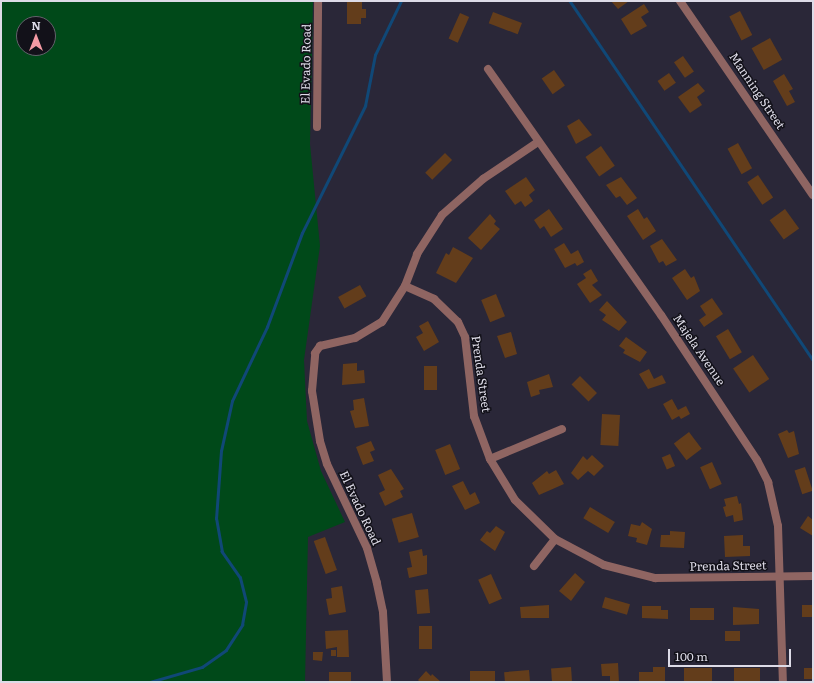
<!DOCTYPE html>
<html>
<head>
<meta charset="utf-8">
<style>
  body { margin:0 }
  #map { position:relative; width:814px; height:683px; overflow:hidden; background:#2a2738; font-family:Literata,serif }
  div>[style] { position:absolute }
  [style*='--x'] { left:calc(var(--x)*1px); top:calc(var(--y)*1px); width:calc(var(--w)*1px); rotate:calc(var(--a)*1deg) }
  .green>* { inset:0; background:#004919 }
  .stream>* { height:2.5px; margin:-1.25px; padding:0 1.25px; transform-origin:1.25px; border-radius:1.25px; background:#104877 }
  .building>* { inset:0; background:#633d1b; transform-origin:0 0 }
  .minor>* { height:8px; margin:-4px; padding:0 4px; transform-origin:4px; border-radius:4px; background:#8f6562 }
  span { translate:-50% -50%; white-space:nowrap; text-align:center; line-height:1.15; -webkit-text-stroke:3px #121119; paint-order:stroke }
  .street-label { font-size:12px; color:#dddbe7 }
  .frame { position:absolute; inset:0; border:2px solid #dddbe7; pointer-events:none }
  .north { position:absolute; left:16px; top:16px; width:40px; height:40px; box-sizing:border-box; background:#121119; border:1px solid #63626b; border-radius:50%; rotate:0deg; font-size:11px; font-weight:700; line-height:16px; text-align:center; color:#dddbe7 }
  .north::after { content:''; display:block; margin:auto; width:14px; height:18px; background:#f49aa4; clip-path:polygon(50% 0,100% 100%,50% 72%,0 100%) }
  .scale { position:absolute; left:668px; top:649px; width:123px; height:18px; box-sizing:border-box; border:2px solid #dddbe7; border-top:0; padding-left:5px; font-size:12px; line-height:14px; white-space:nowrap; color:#dddbe7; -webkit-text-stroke:3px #121119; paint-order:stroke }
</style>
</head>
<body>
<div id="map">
  <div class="green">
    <div style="clip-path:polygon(evenodd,1px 1px,313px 1px,310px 144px,320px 246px,304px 360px,307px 421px,321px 471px,345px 522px,308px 537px,305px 682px,1px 682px,1px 1px,24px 24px,48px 24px,48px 48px,24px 48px,24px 24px)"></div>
  </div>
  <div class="stream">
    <div style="--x:570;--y:1;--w:434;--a:55.9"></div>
    <div style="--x:150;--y:682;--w:54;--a:-16.1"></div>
    <div style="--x:202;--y:667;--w:29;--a:-35"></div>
    <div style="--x:226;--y:650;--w:30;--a:-57"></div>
    <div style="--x:242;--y:625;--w:23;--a:-80"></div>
    <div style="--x:246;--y:602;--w:25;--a:-104"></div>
    <div style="--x:240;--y:578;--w:32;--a:-125"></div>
    <div style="--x:222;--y:552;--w:34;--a:-100"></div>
    <div style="--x:216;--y:519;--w:68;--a:-85.8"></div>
    <div style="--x:221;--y:451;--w:51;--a:-77.6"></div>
    <div style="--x:232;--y:401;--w:82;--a:-64.7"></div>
    <div style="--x:267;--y:327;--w:100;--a:-69.6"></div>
    <div style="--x:302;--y:233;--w:142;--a:-63.6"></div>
    <div style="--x:365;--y:106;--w:52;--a:-78.9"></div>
    <div style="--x:375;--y:55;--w:60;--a:-64.3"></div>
  </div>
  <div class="building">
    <div style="clip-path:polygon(347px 1px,362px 1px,362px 9px,366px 9px,366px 18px,361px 18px,361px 24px,347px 24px)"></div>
    <div style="clip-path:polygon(611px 1px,629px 1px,618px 9px)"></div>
    <div style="clip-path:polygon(644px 4px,649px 12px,641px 17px,647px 26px,631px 35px,621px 19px)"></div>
    <div style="left:740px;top:11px;width:27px;height:12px;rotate:63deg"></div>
    <div style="left:493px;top:12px;width:31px;height:12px;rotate:21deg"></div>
    <div style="left:460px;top:13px;width:10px;height:28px;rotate:24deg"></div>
    <div style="left:770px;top:38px;width:25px;height:21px;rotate:61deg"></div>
    <div style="left:683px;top:56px;width:19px;height:11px;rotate:55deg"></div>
    <div style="left:554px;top:70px;width:19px;height:15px;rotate:55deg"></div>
    <div style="left:669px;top:73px;width:12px;height:14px;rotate:55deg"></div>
    <div style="clip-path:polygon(784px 74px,793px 89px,789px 91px,795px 102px,787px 106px,773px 81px)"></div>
    <div style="clip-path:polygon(698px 83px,705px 91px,697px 97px,702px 105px,690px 113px,678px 97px)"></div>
    <div style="clip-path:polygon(579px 119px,592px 135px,576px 144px,567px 126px)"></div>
    <div style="left:738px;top:143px;width:29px;height:12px;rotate:61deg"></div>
    <div style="left:601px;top:146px;width:24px;height:19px;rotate:55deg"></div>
    <div style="left:445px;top:153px;width:10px;height:28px;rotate:45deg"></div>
    <div style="left:758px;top:175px;width:27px;height:13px;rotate:56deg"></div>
    <div style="clip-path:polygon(526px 177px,535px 190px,529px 195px,533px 201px,525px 207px,521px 201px,515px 205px,505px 191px)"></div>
    <div style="clip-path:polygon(621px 177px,637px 198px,627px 205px,620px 196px,616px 198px,606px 185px)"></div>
    <div style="clip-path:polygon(549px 209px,563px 229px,551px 237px,544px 226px,540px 229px,534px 220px)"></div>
    <div style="clip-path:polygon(638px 209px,644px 219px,647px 217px,656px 231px,643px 240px,627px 216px)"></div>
    <div style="left:785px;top:209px;width:24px;height:19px;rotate:54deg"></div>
    <div style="clip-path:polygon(490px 214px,496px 221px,494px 224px,500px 229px,481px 250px,468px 238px)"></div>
    <div style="clip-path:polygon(662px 239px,677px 260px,666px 266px,663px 261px,659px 263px,650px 246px)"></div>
    <div style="clip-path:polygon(564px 243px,571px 254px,578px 250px,584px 262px,577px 266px,575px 263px,565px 268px,554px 249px)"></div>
    <div style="clip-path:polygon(453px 247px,473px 258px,456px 283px,436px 273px,446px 253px,449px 255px)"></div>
    <div style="clip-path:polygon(591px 269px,598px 281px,592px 285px,602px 295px,590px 303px,577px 284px,586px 278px,583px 274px)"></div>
    <div style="clip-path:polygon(685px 269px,691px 278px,694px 276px,700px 291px,687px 300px,672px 278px)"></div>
    <div style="left:360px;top:285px;width:13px;height:25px;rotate:61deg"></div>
    <div style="left:496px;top:294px;width:24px;height:16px;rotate:68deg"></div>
    <div style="clip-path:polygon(712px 298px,723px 314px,704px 327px,699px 320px,706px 315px,700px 306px)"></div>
    <div style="clip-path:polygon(607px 301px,627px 322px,619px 331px,602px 320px,606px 315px,599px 310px)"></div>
    <div style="clip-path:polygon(428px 321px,439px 342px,424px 351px,416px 337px,423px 333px,419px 326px)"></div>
    <div style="left:728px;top:329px;width:27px;height:14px;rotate:59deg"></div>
    <div style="clip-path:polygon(511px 332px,517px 354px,505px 358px,497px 336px)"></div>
    <div style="clip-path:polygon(626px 337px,647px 352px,640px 362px,623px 353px,625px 350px,619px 346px)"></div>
    <div style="left:753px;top:355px;width:29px;height:24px;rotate:56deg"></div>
    <div style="clip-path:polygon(357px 363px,357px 371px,364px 370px,365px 383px,342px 385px,343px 364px)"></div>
    <div style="left:424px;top:366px;width:13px;height:24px"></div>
    <div style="clip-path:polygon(649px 369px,654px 379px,662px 375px,666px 383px,648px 389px,639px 374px)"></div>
    <div style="clip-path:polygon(549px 374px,553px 387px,539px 390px,540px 394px,531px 397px,527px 382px)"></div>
    <div style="left:580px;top:376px;width:24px;height:12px;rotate:45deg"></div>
    <div style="clip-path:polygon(364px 398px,369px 426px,355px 428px,350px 411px,354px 410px,353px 400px)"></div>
    <div style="clip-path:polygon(672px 399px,678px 410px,686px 406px,690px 414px,681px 419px,679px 416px,672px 420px,663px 404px)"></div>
    <div style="left:602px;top:414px;width:18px;height:31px;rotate:3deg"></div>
    <div style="clip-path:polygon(787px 430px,789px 433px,794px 431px,799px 454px,788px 458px,778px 434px)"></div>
    <div style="left:689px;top:432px;width:21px;height:19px;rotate:53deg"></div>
    <div style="clip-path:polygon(371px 441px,375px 450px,370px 452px,374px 461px,363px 465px,356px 447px)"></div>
    <div style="left:450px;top:444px;width:27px;height:16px;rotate:68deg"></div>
    <div style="left:670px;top:454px;width:13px;height:9px;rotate:67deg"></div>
    <div style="clip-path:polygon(592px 455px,604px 466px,594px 476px,588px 471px,578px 480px,571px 473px,583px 456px,587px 460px)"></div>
    <div style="left:712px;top:462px;width:24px;height:13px;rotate:66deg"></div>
    <div style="left:805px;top:467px;width:25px;height:11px;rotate:72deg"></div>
    <div style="clip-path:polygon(391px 469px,404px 489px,400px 491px,403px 497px,385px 506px,379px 493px,385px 490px,378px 475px)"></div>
    <div style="clip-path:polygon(556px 470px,564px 484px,539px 495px,532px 483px,547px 471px,549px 474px)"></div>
    <div style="clip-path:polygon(463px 481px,470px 495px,475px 492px,480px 503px,465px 510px,452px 486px)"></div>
    <div style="clip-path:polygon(737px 496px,739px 504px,741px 503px,743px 520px,734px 522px,733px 515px,726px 517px,723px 507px,726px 506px,724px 499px)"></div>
    <div style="left:590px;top:507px;width:29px;height:13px;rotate:31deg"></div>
    <div style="left:412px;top:513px;width:25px;height:21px;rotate:74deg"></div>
    <div style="clip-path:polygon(808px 516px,813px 520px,813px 536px,800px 528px)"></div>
    <div style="clip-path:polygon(642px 522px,652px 529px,647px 545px,636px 542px,637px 538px,628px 536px,631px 524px,640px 526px)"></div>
    <div style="clip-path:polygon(496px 526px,505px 532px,495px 551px,480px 540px,487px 531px,490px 533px)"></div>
    <div style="clip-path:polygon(670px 531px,685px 532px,684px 548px,660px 547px,661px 535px,670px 535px)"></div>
    <div style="clip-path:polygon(743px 535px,743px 546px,750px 546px,750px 556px,725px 557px,724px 536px)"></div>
    <div style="left:325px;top:537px;width:35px;height:12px;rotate:70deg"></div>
    <div style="clip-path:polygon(422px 549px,423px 556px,427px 555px,427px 574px,409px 578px,407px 568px,412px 567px,409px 552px)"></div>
    <div style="clip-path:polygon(575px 573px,585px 582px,571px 601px,559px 591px)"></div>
    <div style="left:491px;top:574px;width:27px;height:14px;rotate:66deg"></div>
    <div style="clip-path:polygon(342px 586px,346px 612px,329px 615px,326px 599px,332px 598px,331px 588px)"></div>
    <div style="left:428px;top:589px;width:24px;height:13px;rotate:85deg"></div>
    <div style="left:605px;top:597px;width:26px;height:11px;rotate:16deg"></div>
    <div style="clip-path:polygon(549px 605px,549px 618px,521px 618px,520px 607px)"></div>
    <div style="left:813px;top:605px;width:12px;height:11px;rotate:90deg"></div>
    <div style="clip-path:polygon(642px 606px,661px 606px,661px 610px,668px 610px,668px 619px,642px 618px)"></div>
    <div style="clip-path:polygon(733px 607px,759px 609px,759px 624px,733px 625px)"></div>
    <div style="left:690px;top:608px;width:24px;height:12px"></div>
    <div style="left:419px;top:626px;width:13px;height:23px"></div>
    <div style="clip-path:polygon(348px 630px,349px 657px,337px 657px,337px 647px,326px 649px,325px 631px)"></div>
    <div style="left:740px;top:631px;width:10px;height:15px;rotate:90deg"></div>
    <div style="left:331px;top:650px;width:5px;height:6px"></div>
    <div style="clip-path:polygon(313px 652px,323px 652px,322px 661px,313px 660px)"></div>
    <div style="clip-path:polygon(618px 663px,619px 682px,610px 682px,610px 676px,602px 676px,601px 664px)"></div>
    <div style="left:571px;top:667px;width:14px;height:20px;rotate:86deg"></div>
    <div style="clip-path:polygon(653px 667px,665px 667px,665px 682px,639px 682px,639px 672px,653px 672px)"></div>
    <div style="left:684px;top:668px;width:28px;height:14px"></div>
    <div style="left:734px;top:668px;width:26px;height:14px"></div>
    <div style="left:804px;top:668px;width:9px;height:11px"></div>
    <div style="left:529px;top:670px;width:12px;height:25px;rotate:85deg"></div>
    <div style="clip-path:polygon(426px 671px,431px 676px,432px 674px,441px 682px,420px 682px,418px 680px)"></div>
    <div style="left:470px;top:671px;width:25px;height:11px"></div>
    <div style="left:351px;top:672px;width:10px;height:22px;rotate:90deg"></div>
  </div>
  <div class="minor">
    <div style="--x:680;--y:1;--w:235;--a:55.6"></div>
    <div style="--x:488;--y:69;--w:301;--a:54.9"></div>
    <div style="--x:661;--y:315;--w:174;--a:56.5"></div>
    <div style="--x:757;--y:460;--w:25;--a:63"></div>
    <div style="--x:768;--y:482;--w:45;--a:77.2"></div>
    <div style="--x:778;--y:526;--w:156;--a:88.2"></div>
    <div style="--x:317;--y:127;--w:126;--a:-89.5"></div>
    <div style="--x:405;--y:286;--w:32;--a:24"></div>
    <div style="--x:434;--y:299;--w:33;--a:44"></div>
    <div style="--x:458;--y:322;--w:17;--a:65"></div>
    <div style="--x:465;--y:337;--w:80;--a:83.5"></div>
    <div style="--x:474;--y:416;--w:46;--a:69.6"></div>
    <div style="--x:490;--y:459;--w:48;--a:58.6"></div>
    <div style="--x:515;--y:500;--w:56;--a:44.3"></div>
    <div style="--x:555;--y:539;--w:55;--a:28"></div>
    <div style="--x:604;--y:565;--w:53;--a:14.3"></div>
    <div style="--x:655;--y:578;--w:158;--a:-0.7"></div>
    <div style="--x:490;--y:459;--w:78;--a:-22.6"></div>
    <div style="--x:534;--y:566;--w:34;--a:-52"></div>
    <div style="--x:387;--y:682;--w:70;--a:-93.3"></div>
    <div style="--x:383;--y:612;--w:30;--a:-102"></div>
    <div style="--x:377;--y:583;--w:36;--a:-106"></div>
    <div style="--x:367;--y:548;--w:93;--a:-115.5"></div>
    <div style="--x:327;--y:464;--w:24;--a:-107"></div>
    <div style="--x:320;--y:441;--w:51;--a:-99.1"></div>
    <div style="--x:312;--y:391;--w:38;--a:-85"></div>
    <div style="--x:315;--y:353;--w:9;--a:-54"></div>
    <div style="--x:320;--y:346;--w:36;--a:-13"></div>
    <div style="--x:355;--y:338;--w:31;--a:-31"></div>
    <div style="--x:382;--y:322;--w:43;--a:-57.4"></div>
    <div style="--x:405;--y:286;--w:34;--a:-69"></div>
    <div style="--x:417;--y:254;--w:46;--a:-57.3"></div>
    <div style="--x:442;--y:215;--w:55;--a:-41.3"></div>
    <div style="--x:483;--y:179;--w:66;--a:-33.9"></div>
  </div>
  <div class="street-label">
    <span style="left:306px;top:64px;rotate:-89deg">El Evado Road</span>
    <span style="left:757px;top:91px;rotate:56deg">Manning Street</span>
    <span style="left:699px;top:350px;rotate:56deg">Majela Avenue</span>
    <span style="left:481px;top:374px;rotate:82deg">Prenda Street</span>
    <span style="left:360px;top:508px;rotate:65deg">El Evado Road</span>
    <span style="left:728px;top:566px;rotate:-1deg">Prenda Street</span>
  </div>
  <div class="frame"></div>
  <div class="north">N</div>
  <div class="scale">100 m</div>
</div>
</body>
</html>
